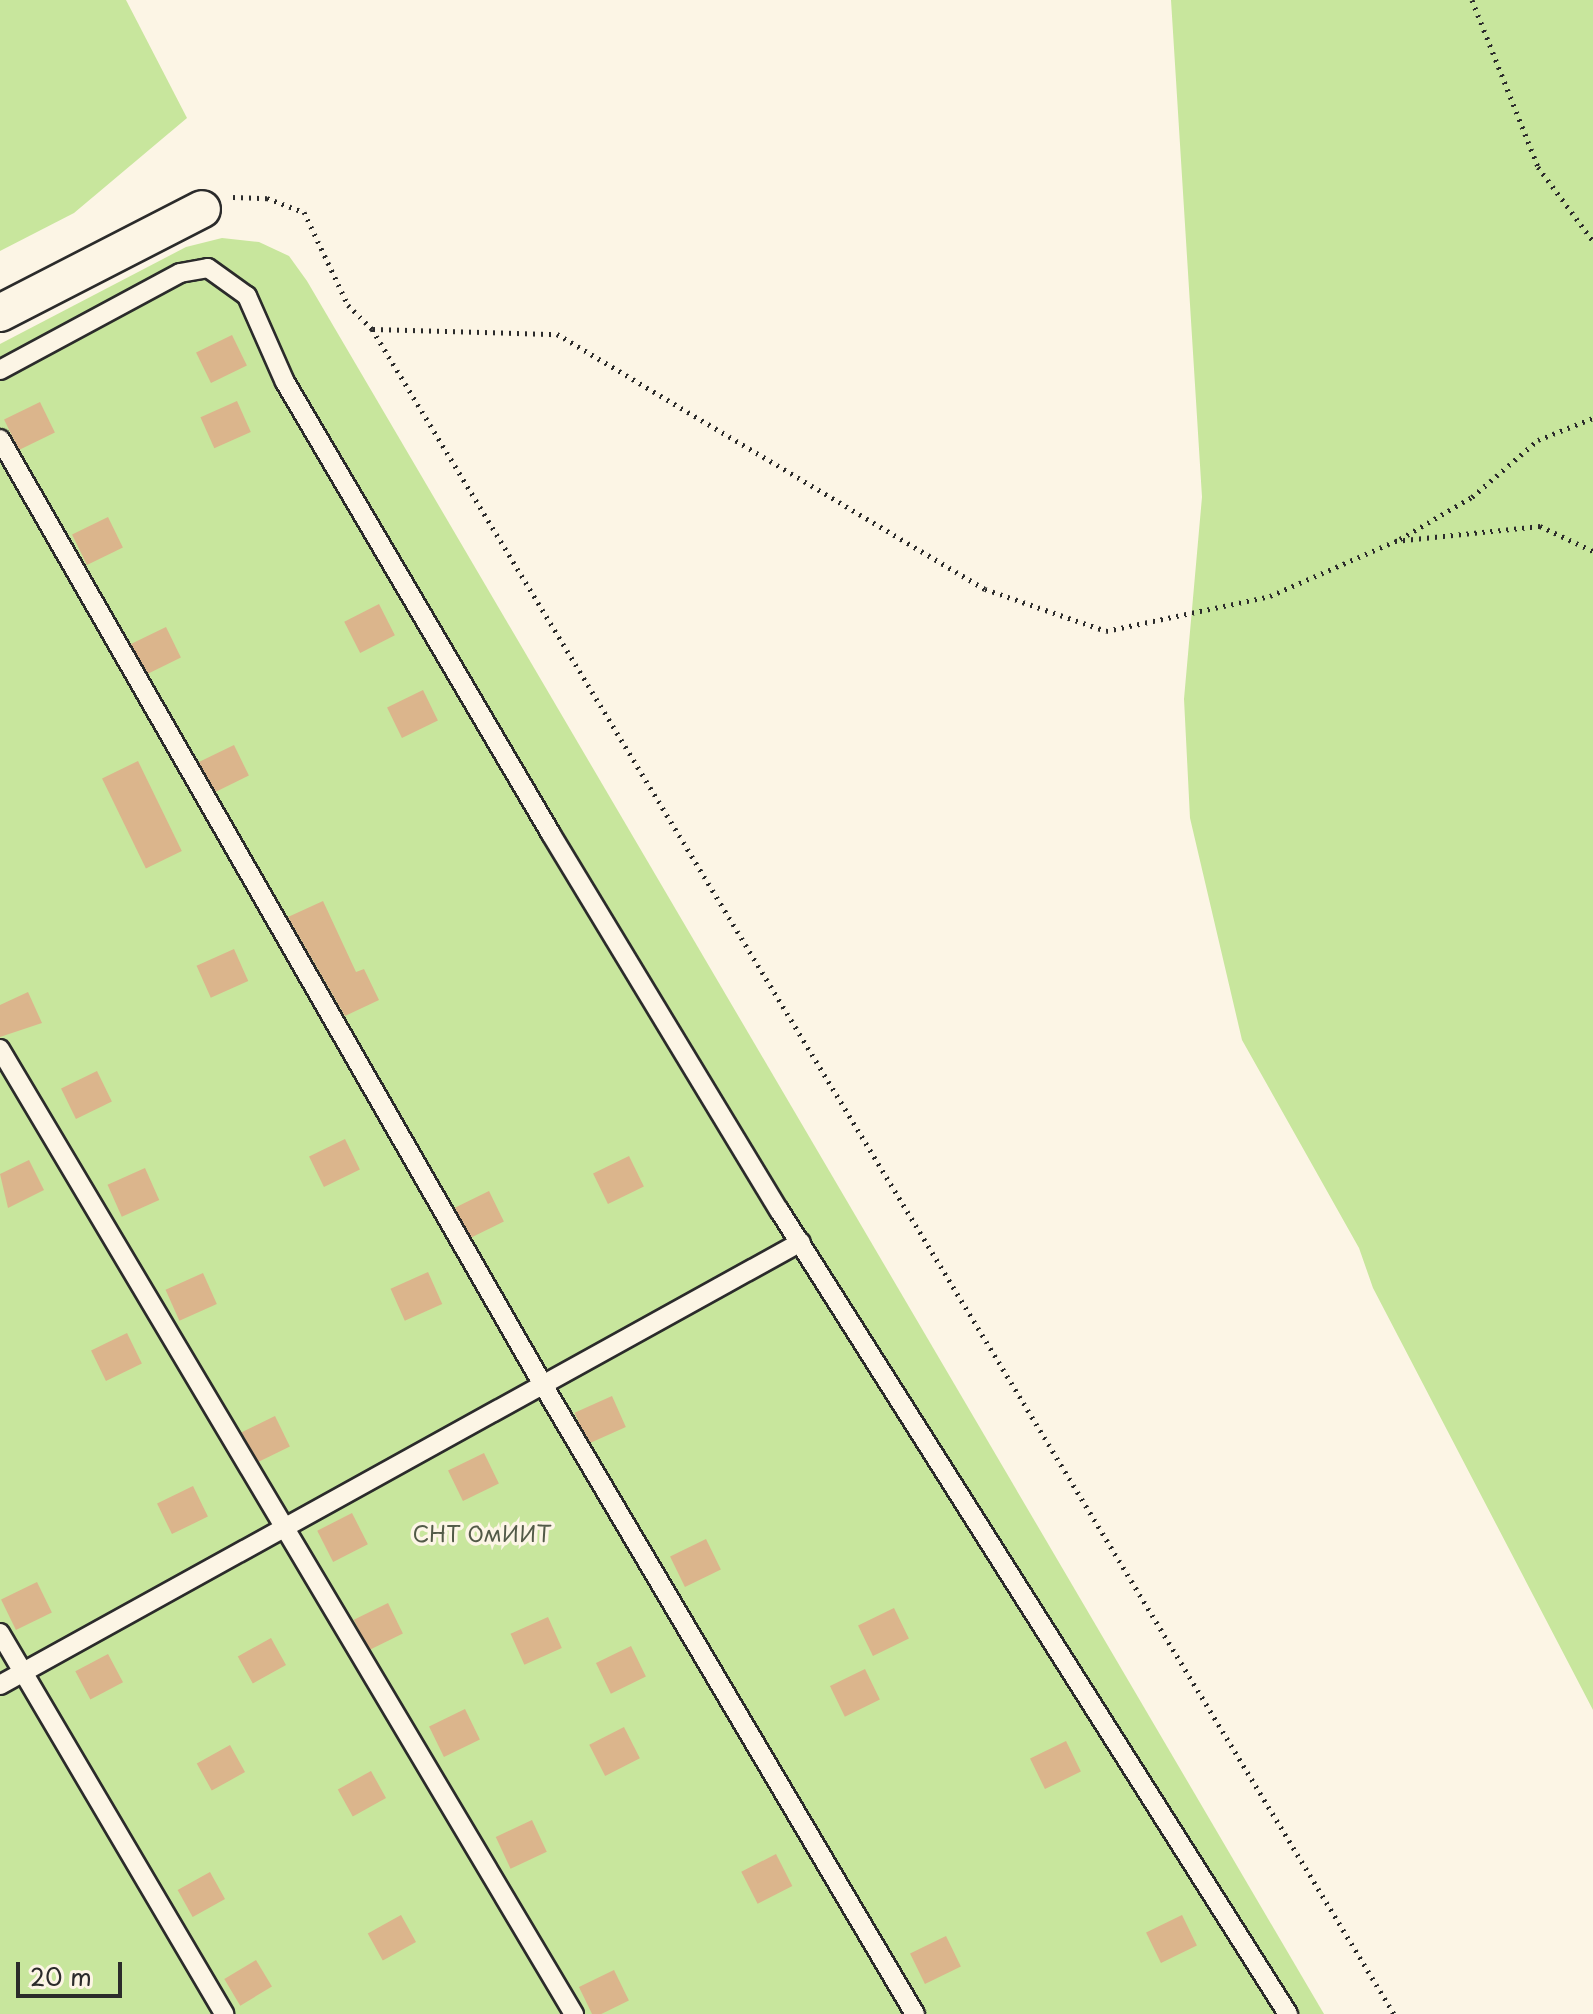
<!DOCTYPE html>
<html>
<head>
<meta charset="utf-8">
<style>
  body { margin:0 }
  #map { position:relative; width:1593px; height:2014px; overflow:hidden; background:#fcf5e5; font-family:"Playpen Sans",sans-serif }
  div>[style] { position:absolute }
  [style*='--x'] { left:calc(var(--x)*1px); top:calc(var(--y)*1px); width:calc(var(--w)*1px); rotate:calc(var(--a)*1deg) }
  .green>* { inset:0; background:#c8e69d }
  .building>* { inset:0; background:#dbb58c; transform-origin:0 0 }
  .path>* { height:5px; margin-top:-2.5px; transform-origin:0; background:repeating-linear-gradient(90deg,#2b2b2b 0 2px,transparent 0 8px) }
  .roads { filter:drop-shadow(2px 0 #2b2b2b) drop-shadow(-2px 0 #2b2b2b) drop-shadow(0 2px #2b2b2b) drop-shadow(0 -2px #2b2b2b) }
  .service>* { height:18px; margin:-9px; padding:0 9px; transform-origin:9px; border-radius:9px; background:#fcf5e5 }
  .minor>* { height:36px; margin:-18px; padding:0 18px; transform-origin:18px; border-radius:18px; background:#fcf5e5 }
  span { translate:-50% -50%; white-space:nowrap; text-align:center; line-height:1.15; -webkit-text-stroke:7px #fcf5e5; paint-order:stroke }
  .park-label { font-size:22px; color:#525a48 }
  .scale { position:absolute; left:16px; top:1962px; width:106px; height:36px; box-sizing:border-box; border:4px solid #2b2b2b; border-top:0; padding-left:10px; font-size:24px; line-height:28px; white-space:nowrap; color:#2b2b2b; -webkit-text-stroke:6px #fcf5e5; paint-order:stroke }
</style>
</head>
<body>
<div id="map">
  <div class="green">
    <div style="clip-path:polygon(0 0,126px 0,187px 118px,74px 213px,0 251px)"></div>
    <div style="clip-path:polygon(1171px 0,1593px 0,1593px 1710px,1373px 1288px,1359px 1248px,1242px 1040px,1190px 818px,1184px 699px,1202px 497px)"></div>
    <div style="clip-path:polygon(222px 238px,259px 242px,289px 256px,307px 281px,1324px 2014px,0 2014px,0 344px,186px 247px)"></div>
  </div>
  <div class="building">
    <div style="left:232px;top:335px;width:34px;height:40px;rotate:64deg"></div>
    <div style="left:237px;top:401px;width:34px;height:40px;rotate:66deg"></div>
    <div style="left:40px;top:402px;width:34px;height:40px;rotate:64deg"></div>
    <div style="left:108px;top:517px;width:34px;height:40px;rotate:64deg"></div>
    <div style="left:379px;top:604px;width:35px;height:39px;rotate:63deg"></div>
    <div style="left:166px;top:627px;width:34px;height:39px;rotate:64deg"></div>
    <div style="left:423px;top:690px;width:34px;height:40px;rotate:64deg"></div>
    <div style="left:234px;top:745px;width:34px;height:39px;rotate:64deg"></div>
    <div style="left:138px;top:761px;width:100px;height:40px;rotate:64deg"></div>
    <div style="clip-path:polygon(323px 901px,356px 972px,364px 969px,379px 1000px,345px 1016px,288px 917px)"></div>
    <div style="left:234px;top:949px;width:35px;height:41px;rotate:66deg"></div>
    <div style="clip-path:polygon(28px 992px,42px 1023px,0 1037px,0 1005px)"></div>
    <div style="left:97px;top:1071px;width:34px;height:40px;rotate:64deg"></div>
    <div style="left:345px;top:1139px;width:34px;height:40px;rotate:64deg"></div>
    <div style="left:629px;top:1156px;width:34px;height:40px;rotate:64deg"></div>
    <div style="clip-path:polygon(29px 1160px,44px 1190px,8px 1208px,0 1174px)"></div>
    <div style="left:145px;top:1168px;width:35px;height:41px;rotate:66deg"></div>
    <div style="left:489px;top:1191px;width:34px;height:38px;rotate:64deg"></div>
    <div style="left:428px;top:1272px;width:35px;height:41px;rotate:66deg"></div>
    <div style="left:203px;top:1273px;width:34px;height:41px;rotate:66deg"></div>
    <div style="left:127px;top:1333px;width:34px;height:40px;rotate:64deg"></div>
    <div style="left:612px;top:1396px;width:34px;height:41px;rotate:66deg"></div>
    <div style="left:275px;top:1416px;width:34px;height:37px;rotate:64deg"></div>
    <div style="left:484px;top:1453px;width:34px;height:40px;rotate:64deg"></div>
    <div style="left:193px;top:1486px;width:34px;height:40px;rotate:64deg"></div>
    <div style="left:352px;top:1513px;width:35px;height:39px;rotate:63deg"></div>
    <div style="left:706px;top:1539px;width:34px;height:40px;rotate:64deg"></div>
    <div style="left:37px;top:1582px;width:34px;height:40px;rotate:64deg"></div>
    <div style="left:388px;top:1603px;width:34px;height:38px;rotate:64deg"></div>
    <div style="left:894px;top:1608px;width:34px;height:40px;rotate:64deg"></div>
    <div style="left:548px;top:1617px;width:34px;height:41px;rotate:66deg"></div>
    <div style="left:271px;top:1638px;width:31px;height:38px;rotate:61deg"></div>
    <div style="left:631px;top:1646px;width:34px;height:39px;rotate:64deg"></div>
    <div style="left:108px;top:1654px;width:32px;height:37px;rotate:62deg"></div>
    <div style="left:865px;top:1669px;width:34px;height:39px;rotate:64deg"></div>
    <div style="left:465px;top:1709px;width:34px;height:40px;rotate:64deg"></div>
    <div style="left:624px;top:1727px;width:35px;height:39px;rotate:63deg"></div>
    <div style="left:1066px;top:1741px;width:34px;height:40px;rotate:64deg"></div>
    <div style="left:230px;top:1745px;width:31px;height:38px;rotate:61deg"></div>
    <div style="left:371px;top:1771px;width:31px;height:38px;rotate:61deg"></div>
    <div style="left:532px;top:1820px;width:35px;height:40px;rotate:65deg"></div>
    <div style="left:776px;top:1854px;width:36px;height:39px;rotate:63deg"></div>
    <div style="left:210px;top:1872px;width:31px;height:37px;rotate:61deg"></div>
    <div style="left:401px;top:1915px;width:31px;height:38px;rotate:61deg"></div>
    <div style="left:1182px;top:1915px;width:34px;height:40px;rotate:64deg"></div>
    <div style="left:946px;top:1936px;width:34px;height:40px;rotate:64deg"></div>
    <div style="left:256px;top:1960px;width:31px;height:37px;rotate:59deg"></div>
    <div style="left:614px;top:1970px;width:34px;height:39px;rotate:64deg"></div>
  </div>
  <div class="path">
    <div style="--x:1472;--y:0;--w:180;--a:68.4"></div>
    <div style="--x:1538;--y:167;--w:92;--a:53.4"></div>
    <div style="--x:233;--y:197;--w:34;--a:2"></div>
    <div style="--x:267;--y:198;--w:40;--a:21"></div>
    <div style="--x:304;--y:212;--w:103;--a:64.7"></div>
    <div style="--x:348;--y:305;--w:34;--a:45"></div>
    <div style="--x:372;--y:329;--w:1971;--a:58.76"></div>
    <div style="--x:373;--y:329;--w:184;--a:1.6"></div>
    <div style="--x:557;--y:334;--w:498;--a:30.8"></div>
    <div style="--x:985;--y:589;--w:128;--a:19.1"></div>
    <div style="--x:1106;--y:631;--w:168;--a:-12"></div>
    <div style="--x:1270;--y:596;--w:137;--a:-23.7"></div>
    <div style="--x:1395;--y:541;--w:146;--a:-5.9"></div>
    <div style="--x:1540;--y:526;--w:59;--a:25.3"></div>
    <div style="--x:1400;--y:539;--w:83;--a:-30.3"></div>
    <div style="--x:1472;--y:497;--w:87;--a:-40.8"></div>
    <div style="--x:1538;--y:440;--w:59;--a:-21.8"></div>
  </div>
  <div class="roads">
    <div class="service">
      <div style="--x:0;--y:370;--w:204;--a:-28.3"></div>
      <div style="--x:180;--y:273;--w:28;--a:-10"></div>
      <div style="--x:208;--y:268;--w:48;--a:35.7"></div>
      <div style="--x:247;--y:296;--w:94;--a:66.2"></div>
      <div style="--x:285;--y:382;--w:524;--a:59.52"></div>
      <div style="--x:551;--y:834;--w:440;--a:58.8"></div>
      <div style="--x:779;--y:1210;--w:952;--a:57.66"></div>
      <div style="--x:0;--y:439;--w:1091;--a:60.14"></div>
      <div style="--x:543;--y:1385;--w:731;--a:59.4"></div>
      <div style="--x:0;--y:1049;--w:1123;--a:59.26"></div>
      <div style="--x:0;--y:1633;--w:442;--a:59.5"></div>
      <div style="--x:0;--y:1685;--w:915;--a:-28.95"></div>
    </div>
    <div class="minor">
      <div style="--x:0;--y:313;--w:227;--a:-27.2"></div>
    </div>
  </div>
  <div class="park-label">
    <span style="left:482px;top:1533px">СНТ ОмИИТ</span>
  </div>
  <div class="scale">20 m</div>
</div>
</body>
</html>
